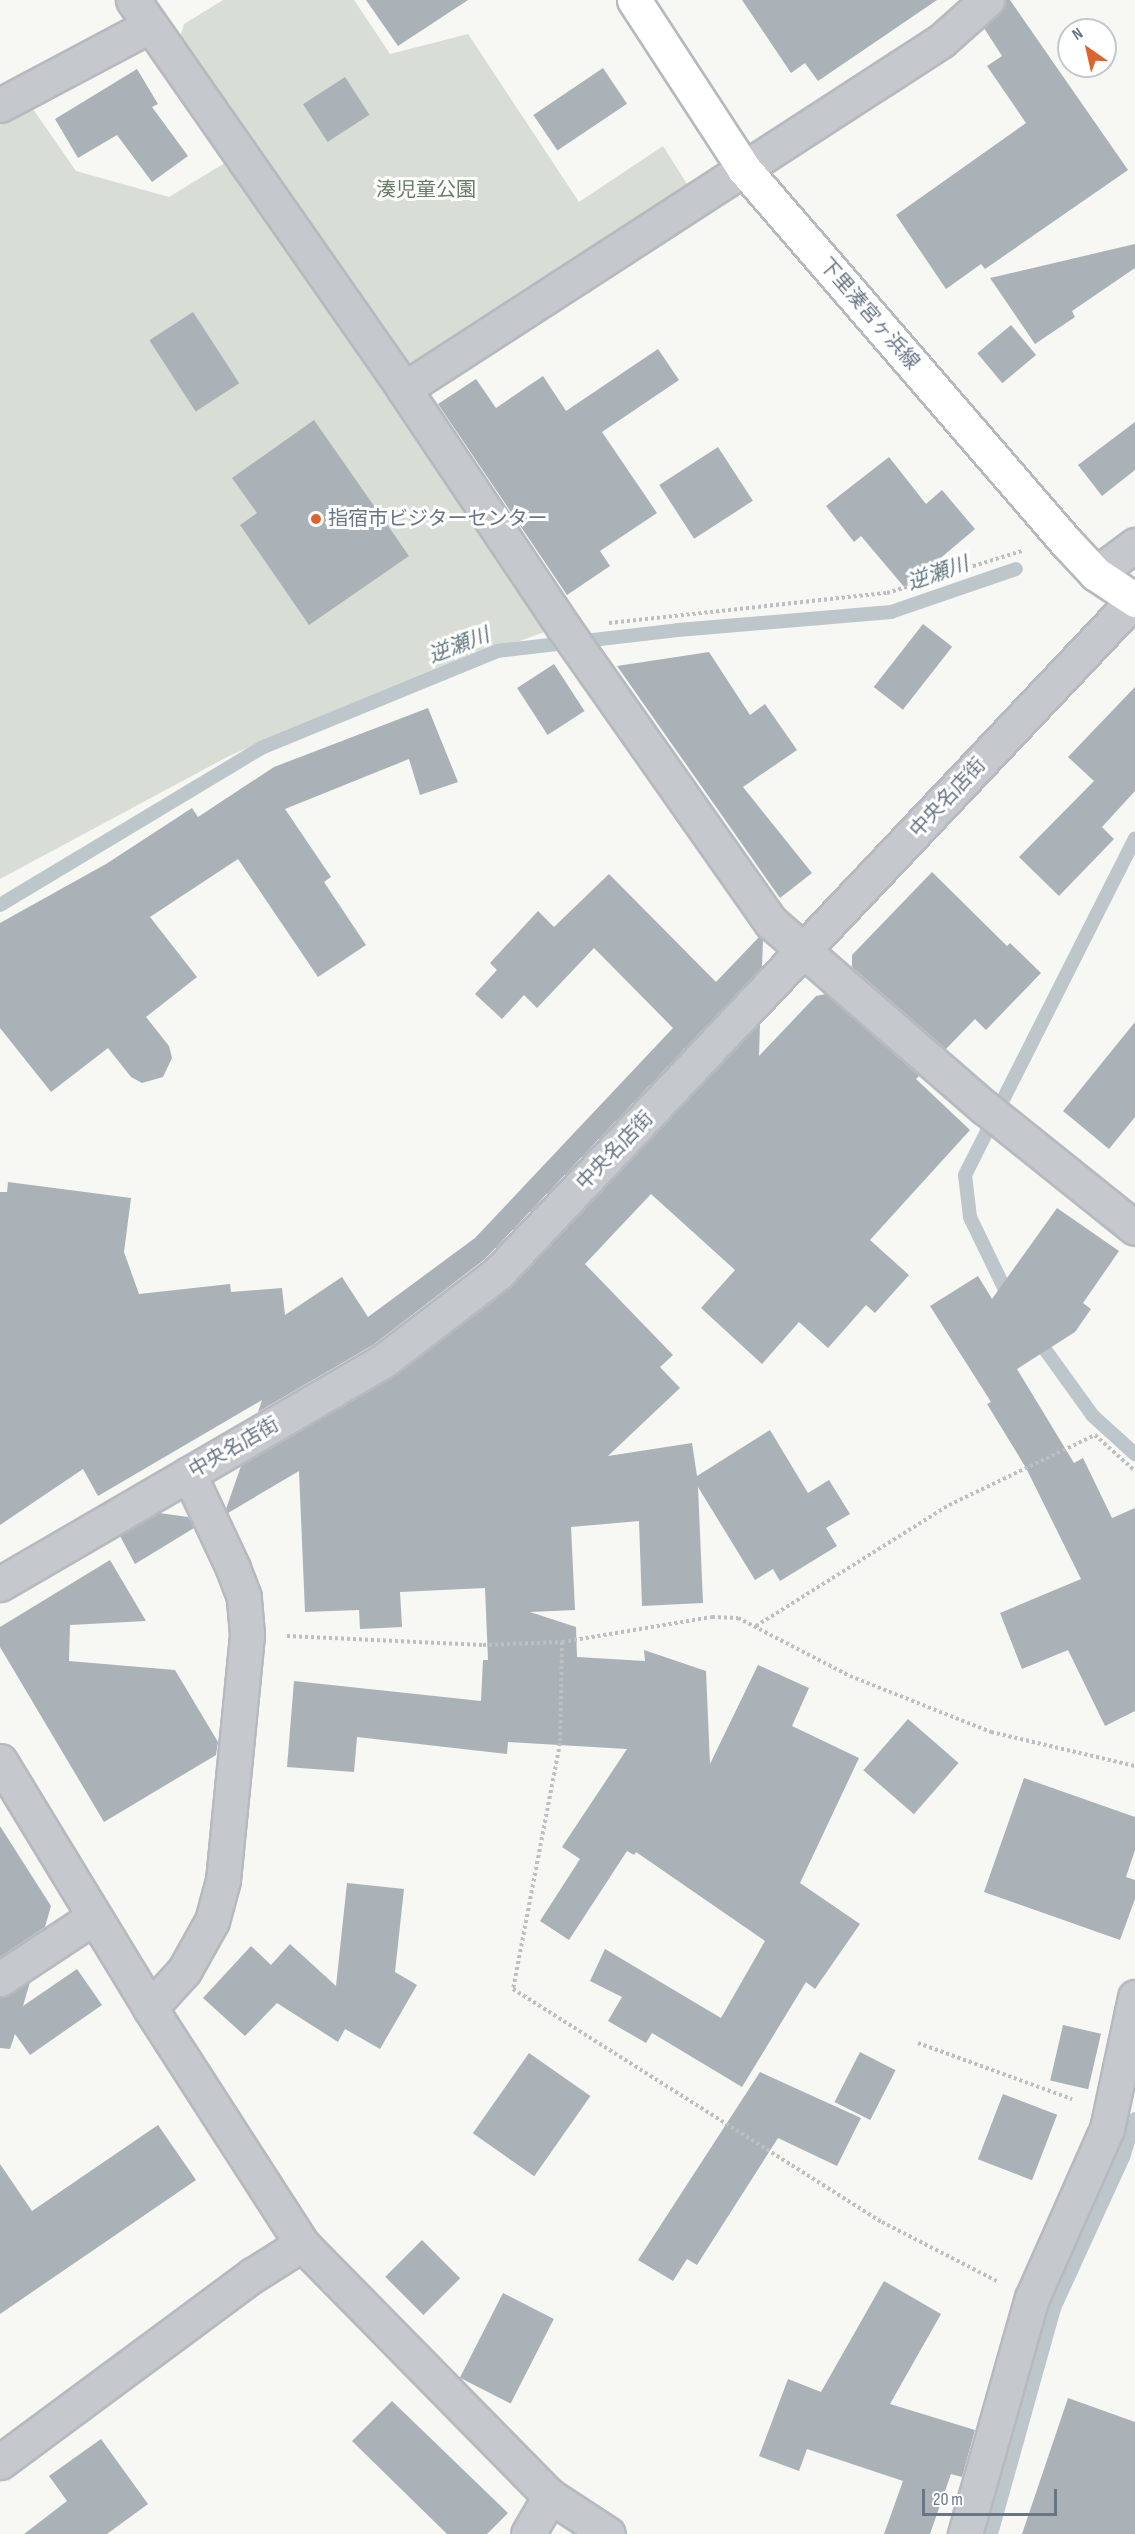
<!DOCTYPE html>
<html>
<head>
<meta charset="utf-8">
<style>
  body { margin:0 }
  #map { position:relative; width:1135px; height:2534px; overflow:hidden; background:#f7f7f4; font-family:"Sofia Sans Condensed","Noto Sans JP",sans-serif }
  div>[style] { position:absolute }
  [style*='--x'] { left:calc(var(--x)*1px); top:calc(var(--y)*1px); width:calc(var(--w)*1px); rotate:calc(var(--a)*1deg) }
  .green>* { inset:0; background:#d8ded5 }
  .stream>* { height:14px; margin:-7px; padding:0 7px; transform-origin:7px; border-radius:7px; background:#bdc6cb }
  .building>* { inset:0; background:#aab1b7; transform-origin:0 0 }
  .path>* { height:4px; margin-top:-2px; transform-origin:0; background:repeating-linear-gradient(90deg,#bdbfc1 0 3px,transparent 0 6px) }
  .roads { filter:drop-shadow(2px 0 #b6babe) drop-shadow(-2px 0 #b6babe) drop-shadow(0 2px #b6babe) drop-shadow(0 -2px #b6babe) }
  .minor>* { height:33px; margin:-16.5px; padding:0 16.5px; transform-origin:16.5px; border-radius:16.5px; background:#c5c8cc }
  .major>* { height:33px; margin:-16.5px; padding:0 16.5px; transform-origin:16.5px; border-radius:16.5px; background:#fff }
  .dots>* { width:16px; height:16px; translate:-50% -50%; box-sizing:border-box; border:3px solid #fff; border-radius:50% }
  span { translate:-50% -50%; white-space:nowrap; text-align:center; line-height:1.15; -webkit-text-stroke:6px #fff; paint-order:stroke }
  .park-label { font-size:20px; color:#687c66 }
  .street-label { font-size:20px; color:#677585 }
  .poi-label { font-size:20px; color:#677585 }
  .left { translate:0 -50%; text-align:left }
  .water-label { font-size:21px; color:#637780; font-style:italic }
  .north { position:absolute; left:1057px; top:18px; width:60px; height:60px; box-sizing:border-box; background:#fff; border:2px solid #c2c8ce; border-radius:50%; rotate:326deg; font-size:16px; font-weight:700; line-height:24px; text-align:center; color:#677585 }
  .north::after { content:''; display:block; margin:auto; width:21px; height:27px; background:#df632d; clip-path:polygon(50% 0,100% 100%,50% 72%,0 100%) }
  .scale { position:absolute; left:922px; top:2489px; width:135px; height:27px; box-sizing:border-box; border:3px solid #677585; border-top:0; padding-left:8px; font-size:18px; line-height:21px; white-space:nowrap; color:#677585; -webkit-text-stroke:4px #fff; paint-order:stroke }
</style>
</head>
<body>
<div id="map">
  <div class="green">
    <div style="clip-path:polygon(223px 0,354px 0,390px 54px,468px 34px,579px 202px,663px 146px,689px 187px,417px 364px,395px 359px,179px 41px,184px 24px)"></div>
    <div style="clip-path:polygon(33px 109px,76px 171px,169px 197px,228px 161px,547px 631px,343px 707px,229px 756px,0 879px,0 125px)"></div>
  </div>
  <div class="stream">
    <div style="--x:0;--y:905;--w:305;--a:-31"></div>
    <div style="--x:261;--y:748;--w:255;--a:-22.3"></div>
    <div style="--x:497;--y:651;--w:182;--a:-6.6"></div>
    <div style="--x:678;--y:630;--w:214;--a:-4.8"></div>
    <div style="--x:891;--y:612;--w:132;--a:-19"></div>
    <div style="--x:1011;--y:1302;--w:94;--a:-115.8"></div>
    <div style="--x:970;--y:1217;--w:42;--a:-96.8"></div>
    <div style="--x:965;--y:1175;--w:377;--a:-63.2"></div>
    <div style="--x:1036;--y:1337;--w:97;--a:54.2"></div>
    <div style="--x:1093;--y:1416;--w:57;--a:42.1"></div>
    <div style="--x:991;--y:2534;--w:235;--a:-74.4"></div>
    <div style="--x:1054;--y:2308;--w:166;--a:-65.4"></div>
    <div style="--x:1123;--y:2157;--w:40;--a:-72"></div>
  </div>
  <div class="building">
    <div style="clip-path:polygon(366px 0,468px 0,398px 46px)"></div>
    <div style="clip-path:polygon(742px 0,937px 0,818px 81px,805px 63px,791px 73px)"></div>
    <div style="clip-path:polygon(1005px 0,1010px 0,1128px 170px,985px 269px,981px 264px,946px 289px,896px 215px,1026px 123px,987px 66px,1002px 56px,984px 28px,1000px 14px)"></div>
    <div style="left:603px;top:68px;width:43px;height:84px;rotate:56deg"></div>
    <div style="clip-path:polygon(137px 69px,158px 104px,152px 107px,188px 156px,152px 182px,117px 135px,78px 158px,55px 119px)"></div>
    <div style="left:345px;top:77px;width:45px;height:50px;rotate:57deg"></div>
    <div style="clip-path:polygon(1135px 244px,1135px 268px,1072px 311px,1075px 317px,1035px 344px,990px 278px)"></div>
    <div style="left:193px;top:312px;width:85px;height:52px;rotate:57deg"></div>
    <div style="left:1011px;top:325px;width:39px;height:44px;rotate:50deg"></div>
    <div style="clip-path:polygon(658px 349px,679px 380px,602px 432px,657px 513px,600px 551px,610px 566px,567px 595px,438px 404px,476px 379px,496px 408px,543px 376px,566px 411px)"></div>
    <div style="clip-path:polygon(314px 420px,409px 556px,309px 625px,240px 525px,257px 513px,232px 478px)"></div>
    <div style="clip-path:polygon(1135px 422px,1135px 470px,1102px 496px,1078px 465px)"></div>
    <div style="left:718px;top:447px;width:64px;height:70px;rotate:57deg"></div>
    <div style="clip-path:polygon(889px 457px,926px 504px,942px 490px,975px 529px,905px 588px,861px 536px,854px 542px,826px 506px)"></div>
    <div style="left:923px;top:624px;width:37px;height:80px;rotate:38deg"></div>
    <div style="clip-path:polygon(709px 652px,750px 715px,765px 704px,797px 750px,743px 787px,812px 873px,780px 898px,617px 666px)"></div>
    <div style="left:554px;top:664px;width:56px;height:44px;rotate:57deg"></div>
    <div style="clip-path:polygon(1135px 687px,1135px 791px,1102px 827px,1114px 839px,1059px 896px,1019px 857px,1094px 781px,1068px 757px)"></div>
    <div style="clip-path:polygon(428px 708px,458px 782px,420px 795px,409px 759px,285px 809px,331px 877px,324px 882px,366px 945px,318px 977px,238px 859px,150px 917px,197px 977px,146px 1017px,169px 1046px,172px 1058px,163px 1077px,142px 1083px,131px 1077px,108px 1048px,51px 1092px,0 1028px,0 923px,106px 864px,192px 808px,198px 817px,274px 767px)"></div>
    <div style="clip-path:polygon(932px 872px,1007px 946px,1010px 943px,1041px 973px,986px 1030px,975px 1019px,946px 1049px,852px 967px,852px 955px)"></div>
    <div style="clip-path:polygon(609px 874px,716px 982px,759px 937px,763px 940px,762px 967px,485px 1259px,373px 1345px,258px 1412px,262px 1400px,98px 1496px,83px 1469px,0 1525px,0 1192px,7px 1192px,8px 1182px,131px 1198px,124px 1252px,139px 1294px,230px 1284px,231px 1292px,282px 1288px,285px 1315px,342px 1277px,368px 1317px,475px 1238px,673px 1028px,594px 948px,537px 1008px,524px 995px,502px 1019px,475px 994px,497px 970px,490px 963px,538px 911px,554px 927px)"></div>
    <div style="clip-path:polygon(826px 994px,919px 1076px,916px 1079px,970px 1130px,870px 1240px,909px 1275px,875px 1313px,866px 1305px,828px 1348px,799px 1322px,762px 1364px,701px 1308px,735px 1270px,651px 1194px,585px 1264px,673px 1355px,660px 1367px,680px 1388px,608px 1456px,692px 1443px,697px 1476px,770px 1430px,808px 1493px,829px 1480px,850px 1514px,826px 1528px,837px 1546px,780px 1581px,773px 1569px,755px 1580px,698px 1487px,703px 1603px,642px 1606px,639px 1521px,571px 1527px,575px 1610px,530px 1612px,576px 1627px,577px 1657px,645px 1661px,644px 1650px,706px 1671px,710px 1764px,758px 1665px,809px 1688px,792px 1726px,859px 1758px,800px 1883px,860px 1924px,815px 1989px,806px 1982px,742px 2087px,652px 2033px,646px 2043px,608px 2021px,622px 1997px,590px 1981px,605px 1949px,721px 2018px,765px 1941px,636px 1852px,634px 1855px,627px 1851px,569px 1940px,540px 1921px,580px 1859px,562px 1847px,627px 1749px,508px 1742px,507px 1754px,357px 1737px,354px 1772px,287px 1767px,294px 1681px,481px 1701px,483px 1660px,488px 1660px,485px 1588px,400px 1592px,402px 1627px,360px 1629px,359px 1610px,305px 1612px,299px 1471px,228px 1513px,226px 1509px,241px 1466px,393px 1377px,510px 1288px,760px 1023px,759px 1056px,816px 996px)"></div>
    <div style="clip-path:polygon(1135px 1022px,1135px 1117px,1109px 1149px,1063px 1111px)"></div>
    <div style="clip-path:polygon(1057px 1208px,1119px 1251px,1083px 1303px,1091px 1309px,1075px 1332px,1017px 1369px,1074px 1463px,1083px 1458px,1112px 1518px,1135px 1508px,1135px 1711px,1105px 1726px,1068px 1650px,1022px 1669px,1000px 1613px,1081px 1579px,1026px 1468px,987px 1404px,991px 1402px,930px 1306px,978px 1276px,992px 1299px)"></div>
    <div style="clip-path:polygon(159px 1513px,188px 1517px,194px 1528px,135px 1564px,120px 1536px)"></div>
    <div style="clip-path:polygon(110px 1560px,146px 1621px,70px 1625px,69px 1661px,175px 1670px,218px 1742px,216px 1755px,104px 1822px,0 1647px,0 1627px)"></div>
    <div style="left:908px;top:1719px;width:67px;height:68px;rotate:41deg"></div>
    <div style="clip-path:polygon(1024px 1778px,1135px 1817px,1135px 1850px,1126px 1877px,1135px 1880px,1135px 1899px,1120px 1940px,984px 1892px)"></div>
    <div style="clip-path:polygon(0 1826px,51px 1906px,45px 1927px,0 1957px)"></div>
    <div style="clip-path:polygon(347px 1883px,404px 1889px,395px 1972px,417px 1985px,380px 2049px,345px 2029px,338px 2042px,277px 2003px,245px 2036px,203px 1998px,251px 1946px,271px 1965px,290px 1944px,336px 1986px)"></div>
    <div style="clip-path:polygon(77px 1969px,102px 2005px,30px 2055px,15px 2034px,10px 2049px,0 2048px,0 1998px,30px 1982px,23px 2006px)"></div>
    <div style="left:1063px;top:2025px;width:39px;height:57px;rotate:13deg"></div>
    <div style="left:860px;top:2052px;width:40px;height:56px;rotate:27deg"></div>
    <div style="left:529px;top:2053px;width:75px;height:98px;rotate:35deg"></div>
    <div style="clip-path:polygon(760px 2072px,861px 2118px,837px 2166px,778px 2138px,697px 2265px,687px 2259px,673px 2281px,638px 2260px)"></div>
    <div style="left:1003px;top:2094px;width:58px;height:70px;rotate:21deg"></div>
    <div style="clip-path:polygon(158px 2125px,196px 2180px,0 2314px,0 2164px,32px 2211px)"></div>
    <div style="left:422px;top:2240px;width:54px;height:52px;rotate:45deg"></div>
    <div style="clip-path:polygon(884px 2281px,941px 2314px,890px 2404px,975px 2430px,962px 2477px,951px 2474px,930px 2534px,884px 2534px,903px 2481px,807px 2449px,799px 2471px,759px 2456px,788px 2379px,821px 2392px)"></div>
    <div style="left:503px;top:2293px;width:57px;height:95px;rotate:27deg"></div>
    <div style="clip-path:polygon(1068px 2398px,1135px 2422px,1135px 2534px,1022px 2534px)"></div>
    <div style="clip-path:polygon(392px 2401px,508px 2513px,487px 2534px,447px 2534px,352px 2441px)"></div>
    <div style="clip-path:polygon(101px 2439px,148px 2504px,107px 2534px,24px 2534px,67px 2501px,49px 2476px)"></div>
  </div>
  <div class="path">
    <div style="--x:609;--y:623;--w:280;--a:-6.2"></div>
    <div style="--x:887;--y:593;--w:141;--a:-17.3"></div>
    <div style="--x:756;--y:1626;--w:228;--a:-32.1"></div>
    <div style="--x:949;--y:1505;--w:162;--a:-25.6"></div>
    <div style="--x:1095;--y:1435;--w:54;--a:42"></div>
    <div style="--x:287;--y:1636;--w:196;--a:2.6"></div>
    <div style="--x:483;--y:1645;--w:79;--a:-2.2"></div>
    <div style="--x:562;--y:1642;--w:152;--a:-9.5"></div>
    <div style="--x:712;--y:1617;--w:26;--a:2"></div>
    <div style="--x:738;--y:1618;--w:126;--a:27.4"></div>
    <div style="--x:850;--y:1676;--w:152;--a:21.7"></div>
    <div style="--x:991;--y:1732;--w:148;--a:13.3"></div>
    <div style="--x:562;--y:1642;--w:101;--a:91.1"></div>
    <div style="--x:560;--y:1743;--w:250;--a:100.8"></div>
    <div style="--x:513;--y:1989;--w:436;--a:32.3"></div>
    <div style="--x:882;--y:2222;--w:129;--a:27.2"></div>
    <div style="--x:918;--y:2043;--w:164;--a:20"></div>
  </div>
  <div class="roads">
    <div class="minor">
      <div style="--x:133;--y:0;--w:474;--a:55.1"></div>
      <div style="--x:404;--y:389;--w:288;--a:56.2"></div>
      <div style="--x:564;--y:628;--w:360;--a:54.9"></div>
      <div style="--x:771;--y:922;--w:282;--a:41"></div>
      <div style="--x:984;--y:1107;--w:193;--a:38.7"></div>
      <div style="--x:0;--y:105;--w:169;--a:-27.9"></div>
      <div style="--x:404;--y:389;--w:640;--a:-32.95"></div>
      <div style="--x:941;--y:41;--w:62;--a:-41.7"></div>
      <div style="--x:1096;--y:574;--w:49;--a:-36.6"></div>
      <div style="--x:0;--y:1584;--w:443;--a:-30.2"></div>
      <div style="--x:383;--y:1361;--w:145;--a:-37.4"></div>
      <div style="--x:498;--y:1273;--w:926;--a:-46.62"></div>
      <div style="--x:0;--y:1761;--w:289;--a:58.7"></div>
      <div style="--x:150;--y:2008;--w:281;--a:57.2"></div>
      <div style="--x:302;--y:2244;--w:354;--a:45.5"></div>
      <div style="--x:550;--y:2496;--w:69;--a:33.2"></div>
      <div style="--x:0;--y:1979;--w:113;--a:-33.4"></div>
      <div style="--x:150;--y:2008;--w:50;--a:-47.4"></div>
      <div style="--x:184;--y:1971;--w:57;--a:-60.8"></div>
      <div style="--x:212;--y:1921;--w:42;--a:-75"></div>
      <div style="--x:223;--y:1880;--w:247;--a:-84.4"></div>
      <div style="--x:247;--y:1634;--w:37;--a:-95"></div>
      <div style="--x:244;--y:1597;--w:31;--a:-111"></div>
      <div style="--x:233;--y:1568;--w:104;--a:-115.1"></div>
      <div style="--x:0;--y:2462;--w:315;--a:-36.5"></div>
      <div style="--x:253;--y:2275;--w:58;--a:-32.3"></div>
      <div style="--x:528;--y:2534;--w:44;--a:-59.9"></div>
      <div style="--x:965;--y:2534;--w:245;--a:-74.2"></div>
      <div style="--x:1032;--y:2298;--w:185;--a:-66.1"></div>
      <div style="--x:1107;--y:2129;--w:135;--a:-78"></div>
    </div>
    <div class="major">
      <div style="--x:634;--y:0;--w:202;--a:56.9"></div>
      <div style="--x:744;--y:169;--w:494;--a:49.2"></div>
      <div style="--x:1067;--y:543;--w:42;--a:46.9"></div>
      <div style="--x:1096;--y:574;--w:47;--a:33.7"></div>
    </div>
  </div>
  <div class="dots">
    <div style="left:316px;top:519px;background:#df632d"></div>
  </div>
  <div class="park-label">
    <span style="left:426px;top:190px">湊児童公園</span>
  </div>
  <div class="street-label">
    <span style="left:869px;top:314px;rotate:49deg">下里湊宮ヶ浜線</span>
    <span style="left:948px;top:798px;rotate:-47deg">中央名店街</span>
    <span style="left:615px;top:1151px;rotate:-46deg">中央名店街</span>
    <span style="left:234px;top:1448px;rotate:-30deg">中央名店街</span>
  </div>
  <div class="poi-label">
    <span class="left" style="left:328px;top:519px">指宿市ビジターセンター</span>
  </div>
  <div class="water-label">
    <span style="left:938px;top:574px;rotate:-19deg">逆瀬川</span>
    <span style="left:459px;top:646px;rotate:-21deg">逆瀬川</span>
  </div>
  <div class="north">N</div>
  <div class="scale">20 m</div>
</div>
</body>
</html>
